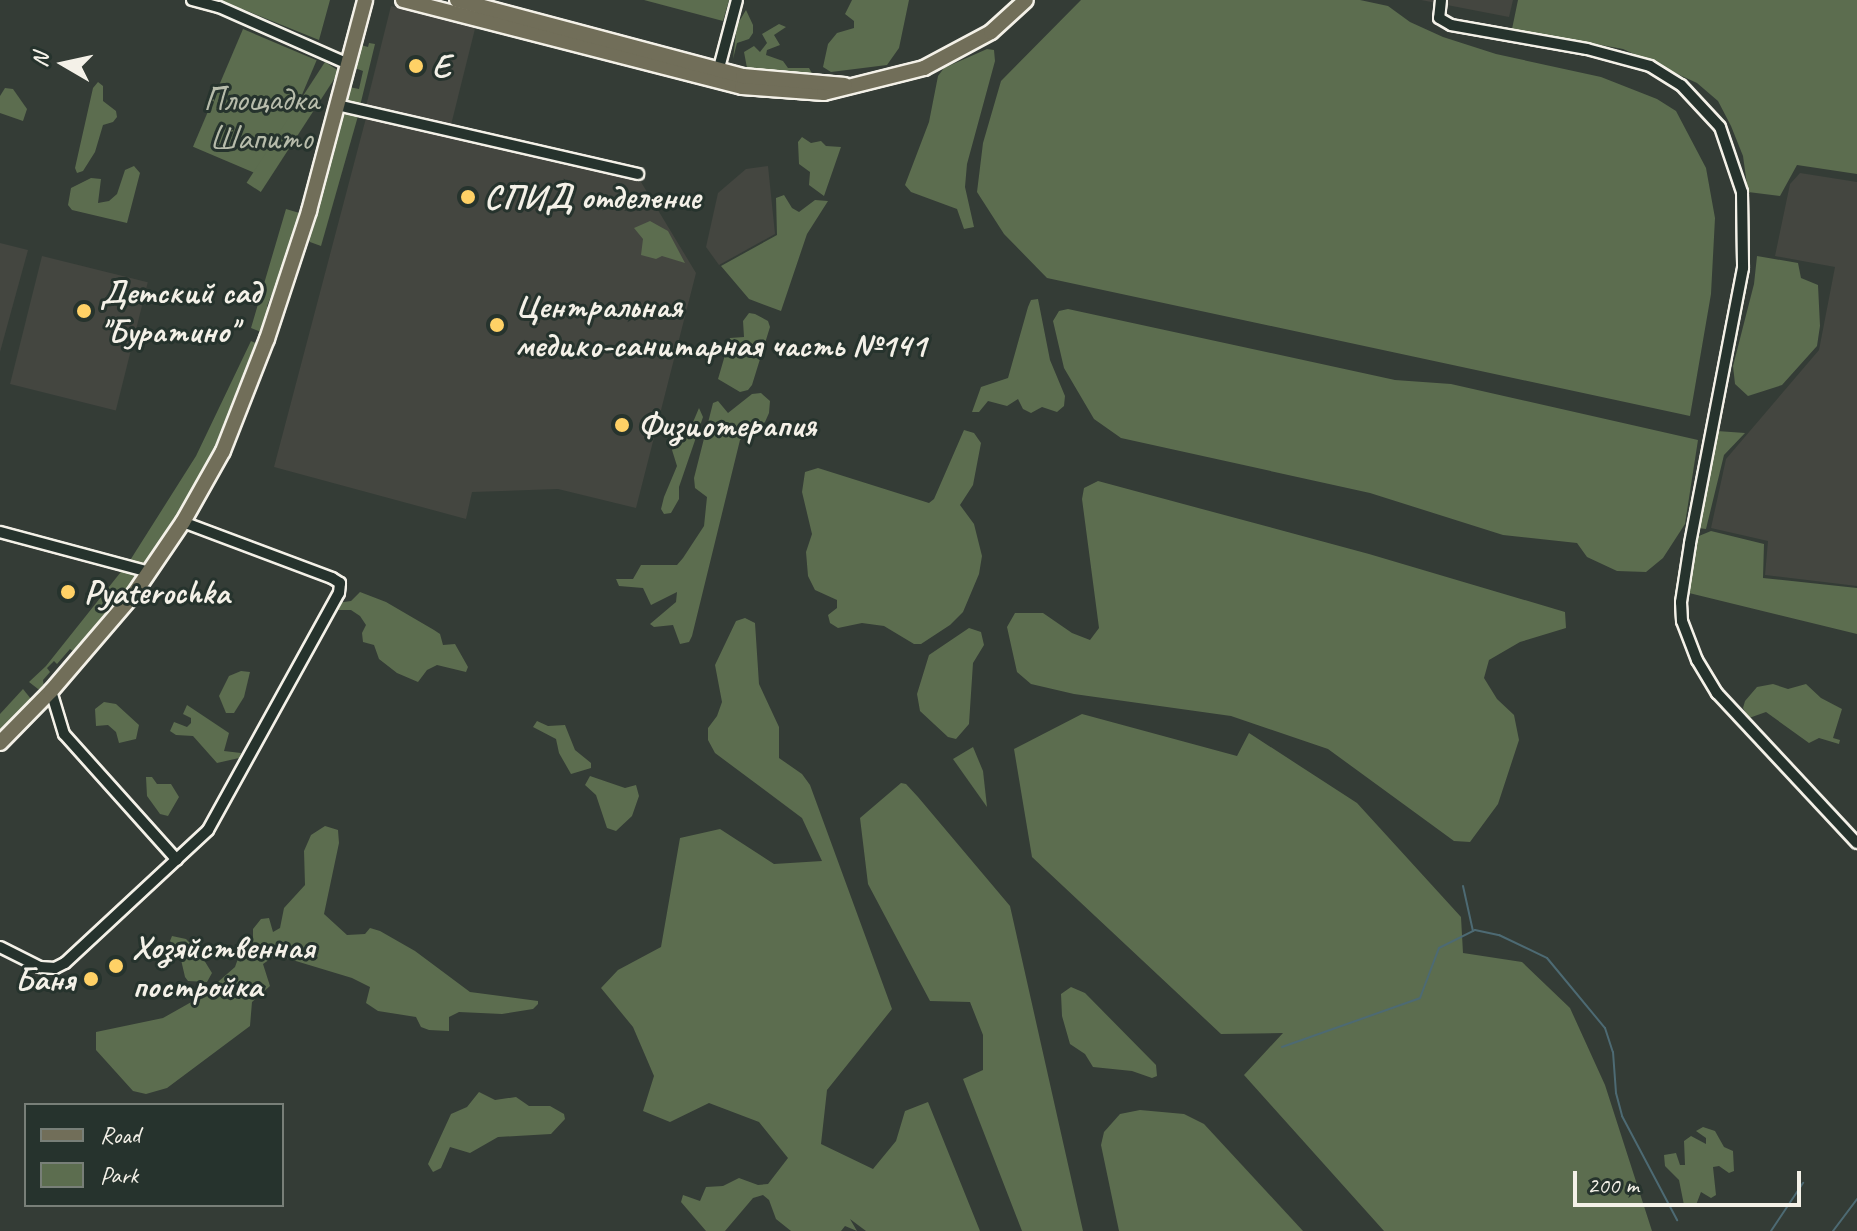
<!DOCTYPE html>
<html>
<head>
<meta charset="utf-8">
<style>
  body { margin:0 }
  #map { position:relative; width:1857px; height:1231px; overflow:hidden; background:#343c36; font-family:Caveat,sans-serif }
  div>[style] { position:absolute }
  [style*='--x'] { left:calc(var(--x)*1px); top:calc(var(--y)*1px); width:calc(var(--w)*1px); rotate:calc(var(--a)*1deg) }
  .built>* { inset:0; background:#444640; transform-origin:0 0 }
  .green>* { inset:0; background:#5c6d4f; transform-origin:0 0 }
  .stream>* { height:2px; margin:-1px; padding:0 1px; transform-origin:1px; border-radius:1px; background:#4d6a73 }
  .roads { filter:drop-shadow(2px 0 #f4f1e8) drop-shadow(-2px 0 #f4f1e8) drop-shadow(0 2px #f4f1e8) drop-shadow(0 -2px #f4f1e8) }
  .minor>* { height:10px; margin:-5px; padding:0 5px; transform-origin:5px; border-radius:5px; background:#26332d }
  .major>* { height:14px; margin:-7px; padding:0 7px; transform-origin:7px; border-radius:7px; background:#716e59 }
  .dots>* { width:22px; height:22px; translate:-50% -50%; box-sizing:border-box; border:4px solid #26332d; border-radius:50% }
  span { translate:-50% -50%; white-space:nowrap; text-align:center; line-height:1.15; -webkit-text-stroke:6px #26332d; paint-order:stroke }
  .poi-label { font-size:34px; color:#f4f1e8; font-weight:700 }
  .left { translate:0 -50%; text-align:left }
  .right { translate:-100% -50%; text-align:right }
  .park-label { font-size:34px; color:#b7bcab }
  .legend { position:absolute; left:24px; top:1103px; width:260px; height:104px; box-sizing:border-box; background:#26332d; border:2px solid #787f78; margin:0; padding:10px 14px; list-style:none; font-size:24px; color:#f4f1e8 }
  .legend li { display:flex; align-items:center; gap:16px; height:40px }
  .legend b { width:40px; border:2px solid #787f78 }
  .north { position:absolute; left:24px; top:24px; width:80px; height:80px; -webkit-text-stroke:6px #26332d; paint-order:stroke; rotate:279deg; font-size:22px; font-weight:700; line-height:32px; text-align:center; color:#f4f1e8 }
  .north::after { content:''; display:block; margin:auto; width:28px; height:36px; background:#f4f1e8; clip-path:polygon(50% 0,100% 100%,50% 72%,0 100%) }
  .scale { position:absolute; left:1573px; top:1171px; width:228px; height:36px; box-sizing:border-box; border:4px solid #f4f1e8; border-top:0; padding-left:10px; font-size:24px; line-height:28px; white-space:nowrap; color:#f4f1e8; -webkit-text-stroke:6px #26332d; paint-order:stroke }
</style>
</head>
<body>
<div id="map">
  <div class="built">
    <div style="clip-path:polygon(1421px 0,1513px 0,1509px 17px)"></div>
    <div style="left:391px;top:6px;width:87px;height:104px;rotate:14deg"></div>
    <div style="clip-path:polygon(366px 118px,641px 182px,696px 273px,636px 508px,558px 489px,472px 492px,466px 519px,274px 467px)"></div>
    <div style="clip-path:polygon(768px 166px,775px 234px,719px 265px,706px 247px,718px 193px,746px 169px)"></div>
    <div style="clip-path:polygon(1800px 173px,1857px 182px,1857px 586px,1765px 575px,1768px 541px,1711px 528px,1726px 459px,1819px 350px,1835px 267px,1775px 256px,1790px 184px)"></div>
    <div style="clip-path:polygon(0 243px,28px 250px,0 352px)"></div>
    <div style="left:42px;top:256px;width:109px;height:132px;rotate:14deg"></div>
  </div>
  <div class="green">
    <div style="clip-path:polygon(207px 0,330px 0,319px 40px,245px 10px)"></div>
    <div style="clip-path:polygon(644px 0,729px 0,723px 21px)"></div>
    <div style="clip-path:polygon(852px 0,909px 0,899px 48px,887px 65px,831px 72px,823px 67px,828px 44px,837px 33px,854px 28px,854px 21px,845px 14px)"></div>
    <div style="clip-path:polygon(1081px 0,1360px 0,1388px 6px,1410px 22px,1443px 37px,1496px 54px,1601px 77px,1657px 99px,1676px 111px,1706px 168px,1715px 218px,1711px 294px,1690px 416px,1047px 278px,1004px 234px,977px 192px,983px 143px,1001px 81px)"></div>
    <div style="clip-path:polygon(1518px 0,1857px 0,1857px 174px,1797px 165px,1780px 196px,1748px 192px,1743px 156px,1731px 126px,1718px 101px,1697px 83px,1623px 49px,1512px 29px)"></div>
    <div style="clip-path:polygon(746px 10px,753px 25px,753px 33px,749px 39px,737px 43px,733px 59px,737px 25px)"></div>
    <div style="clip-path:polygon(779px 24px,786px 27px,774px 35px,780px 45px,767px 50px,766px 55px,783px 61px,788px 68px,809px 68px,813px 75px,796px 76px,747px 68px,744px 52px,754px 46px,760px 52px,767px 43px,762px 34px)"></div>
    <div style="left:243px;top:29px;width:80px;height:128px;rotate:23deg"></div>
    <div style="clip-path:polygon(369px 43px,375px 44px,360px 106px,350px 104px,347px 98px,349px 87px,359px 89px,363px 71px,355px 68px,361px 45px,368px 47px)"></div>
    <div style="clip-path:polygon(987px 49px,994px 50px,995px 61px,967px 164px,965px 187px,974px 227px,964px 229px,957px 209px,911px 192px,905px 185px,929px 122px,938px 76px,944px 68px)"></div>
    <div style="left:325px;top:62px;width:17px;height:144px;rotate:33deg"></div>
    <div style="clip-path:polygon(98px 82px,103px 86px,103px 101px,116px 111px,117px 117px,113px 122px,103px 125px,95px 152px,83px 171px,77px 173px,75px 168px,93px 88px)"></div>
    <div style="clip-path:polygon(5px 88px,13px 89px,27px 109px,23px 121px,0 113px,0 96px)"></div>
    <div style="clip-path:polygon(347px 113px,358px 116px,321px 246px,310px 242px,308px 237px,342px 116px)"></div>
    <div style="clip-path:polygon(802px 137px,811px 143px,821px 141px,826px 146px,841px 147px,824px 196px,809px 185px,810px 172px,799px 164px,798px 142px)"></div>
    <div style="clip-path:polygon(134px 166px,140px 173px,127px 223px,72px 210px,68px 205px,71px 188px,91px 178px,101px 179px,98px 203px,109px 201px,117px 194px,125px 170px)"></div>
    <div style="clip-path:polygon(784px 195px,792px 208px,799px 212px,815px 200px,828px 201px,807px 234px,781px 311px,749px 299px,721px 266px,777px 235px,776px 198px)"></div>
    <div style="clip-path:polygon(286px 209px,303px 214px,279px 288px,273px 291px,267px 306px,270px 315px,264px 333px,251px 328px)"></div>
    <div style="clip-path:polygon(650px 221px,668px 231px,685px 263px,662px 256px,656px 259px,641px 255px,643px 239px,634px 228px)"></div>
    <div style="clip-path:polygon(1757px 256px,1798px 263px,1801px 278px,1818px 285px,1820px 326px,1817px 346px,1782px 385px,1748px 396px,1735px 384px,1733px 366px,1754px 284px)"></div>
    <div style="clip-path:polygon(1038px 299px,1050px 360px,1065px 396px,1064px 406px,1057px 412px,1042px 407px,1031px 413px,1023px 409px,1018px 399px,1007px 406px,988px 401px,979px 412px,972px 412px,981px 387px,1008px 378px,1028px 307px,1031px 300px)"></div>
    <div style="clip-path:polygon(1068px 309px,1395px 380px,1451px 384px,1698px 440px,1685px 524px,1663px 558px,1646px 572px,1617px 571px,1587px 557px,1577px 543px,1503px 535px,1370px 493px,1121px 438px,1094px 419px,1064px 368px,1053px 321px,1059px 311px)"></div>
    <div style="clip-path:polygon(755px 314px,768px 321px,770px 327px,752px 385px,748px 390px,740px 392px,718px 379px,730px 338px,744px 337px,743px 321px,749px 313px)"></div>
    <div style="clip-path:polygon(251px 341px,260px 345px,202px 477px,148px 563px,129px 562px,196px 456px)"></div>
    <div style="clip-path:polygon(761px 393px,770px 401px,769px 413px,765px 422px,740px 440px,692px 636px,689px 642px,680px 644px,673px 625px,654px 627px,650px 624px,676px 602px,677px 592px,651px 605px,643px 588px,619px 586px,616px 579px,633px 579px,641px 565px,677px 565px,683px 558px,704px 526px,707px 497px,695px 488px,694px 478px,713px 403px,718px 401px,728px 413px,752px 394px)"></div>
    <div style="clip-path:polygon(699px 408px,703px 417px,679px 487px,679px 499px,671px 513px,664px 514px,661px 509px,664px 497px,677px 466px,672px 450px,682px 435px,688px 434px)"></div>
    <div style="clip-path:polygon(964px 430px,974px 433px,981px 443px,973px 485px,960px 505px,974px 524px,982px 556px,979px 574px,963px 612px,950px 625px,921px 644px,914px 644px,884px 626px,862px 623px,838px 628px,830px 623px,828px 615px,837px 608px,837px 600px,815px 590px,808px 576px,806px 552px,812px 534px,802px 492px,805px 472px,818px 468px,929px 503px,934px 499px)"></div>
    <div style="clip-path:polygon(1717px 431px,1745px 433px,1724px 455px,1706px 529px,1698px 528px)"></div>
    <div style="clip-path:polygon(1098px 481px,1369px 554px,1565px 612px,1566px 628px,1520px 642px,1489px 660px,1484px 678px,1497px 699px,1514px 715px,1519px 740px,1498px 804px,1470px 842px,1454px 841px,1328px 749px,1231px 716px,1074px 694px,1031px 684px,1017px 672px,1007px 627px,1015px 613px,1043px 613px,1072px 633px,1090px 640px,1099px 628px,1082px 499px,1084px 488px)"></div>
    <div style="clip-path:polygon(1711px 531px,1764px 544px,1763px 578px,1857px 588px,1857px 634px,1689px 593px,1694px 538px)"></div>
    <div style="clip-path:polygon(124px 568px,142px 575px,76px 653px,70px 649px,57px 664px,54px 661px,47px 668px,50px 672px,43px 680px,44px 688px,38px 689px,29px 682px,46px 666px)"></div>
    <div style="clip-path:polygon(360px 592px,386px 602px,434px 630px,440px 634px,443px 645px,455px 644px,468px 667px,466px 672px,437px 665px,427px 670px,418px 682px,397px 673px,379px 659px,374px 645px,363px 642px,362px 633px,366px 625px,360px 616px,351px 610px,338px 610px,337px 603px,351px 601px)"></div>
    <div style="clip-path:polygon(745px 618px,755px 623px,759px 684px,779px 727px,779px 758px,802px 774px,810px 785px,892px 1009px,827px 1090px,821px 1144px,873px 1169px,896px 1141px,905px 1111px,928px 1102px,980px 1231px,866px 1231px,850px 1219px,857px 1231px,845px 1226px,841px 1231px,791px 1231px,776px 1219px,769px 1200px,763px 1195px,753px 1198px,725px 1231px,706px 1231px,681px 1202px,683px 1195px,700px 1201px,706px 1187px,723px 1186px,739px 1178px,758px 1185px,768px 1184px,788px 1158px,759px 1122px,709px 1103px,670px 1122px,643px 1111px,654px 1076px,633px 1027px,601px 988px,618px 970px,661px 947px,680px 838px,720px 829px,774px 864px,822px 861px,802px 818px,715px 753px,708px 740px,708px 728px,717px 716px,722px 702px,715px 665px,736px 621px)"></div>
    <div style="clip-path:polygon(969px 628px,981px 632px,984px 645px,973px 663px,969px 724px,956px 739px,948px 737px,920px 711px,917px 694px,929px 655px)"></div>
    <div style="clip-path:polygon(241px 671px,250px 672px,244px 697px,234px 713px,226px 713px,219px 696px,229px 676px)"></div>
    <div style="clip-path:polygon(1773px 684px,1788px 689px,1806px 684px,1821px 698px,1842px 709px,1833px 738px,1840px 740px,1839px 744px,1819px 738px,1809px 743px,1766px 712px,1749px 718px,1743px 708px,1745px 701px,1757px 687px)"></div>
    <div style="clip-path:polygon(23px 689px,31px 699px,29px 703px,0 735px,0 714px)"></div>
    <div style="clip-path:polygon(104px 702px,116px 704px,139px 725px,136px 739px,119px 743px,116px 732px,108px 725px,96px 726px,95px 709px)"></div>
    <div style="clip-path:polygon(187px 705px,229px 733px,224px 751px,241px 753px,239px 758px,217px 763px,193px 736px,176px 735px,170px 731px,174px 722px,187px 727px,191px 723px,191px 718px,183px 714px)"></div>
    <div style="clip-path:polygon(1082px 714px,1237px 756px,1249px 733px,1357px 803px,1461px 917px,1463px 953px,1522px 962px,1570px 1008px,1605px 1085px,1652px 1231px,1384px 1231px,1244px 1075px,1283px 1033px,1221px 1034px,1032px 857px,1014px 749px)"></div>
    <div style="clip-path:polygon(537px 721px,548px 726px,565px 725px,575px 750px,591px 763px,591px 768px,571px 774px,559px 753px,556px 739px,533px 727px)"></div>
    <div style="clip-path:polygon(973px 747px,983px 771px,987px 807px,953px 759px)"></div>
    <div style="clip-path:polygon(590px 776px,625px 788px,636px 785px,639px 796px,632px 816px,616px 831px,607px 828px,596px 795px,585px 785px)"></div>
    <div style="clip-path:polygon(146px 777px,152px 777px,157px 784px,171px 784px,179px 797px,168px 816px,160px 814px,147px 796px)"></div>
    <div style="clip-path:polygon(901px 783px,906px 784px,918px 797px,1010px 906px,1083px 1231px,1022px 1231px,963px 1079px,983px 1070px,983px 1035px,970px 1002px,930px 1001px,868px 884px,860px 818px)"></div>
    <div style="clip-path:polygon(325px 826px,338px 830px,339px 843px,324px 914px,347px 935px,365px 934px,370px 928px,380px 931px,415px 951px,470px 992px,538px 1001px,538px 1004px,533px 1009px,502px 1014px,459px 1012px,449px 1017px,449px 1031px,429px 1030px,421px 1027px,416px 1017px,378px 1011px,366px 1003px,370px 987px,352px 978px,276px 955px,263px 964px,270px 986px,252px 1002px,250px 1026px,167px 1088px,146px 1094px,133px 1091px,96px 1050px,96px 1032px,163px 1018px,202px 996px,235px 967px,241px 950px,253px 939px,253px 929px,261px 919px,269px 918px,273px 932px,280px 928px,284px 908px,305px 885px,304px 851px,311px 835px)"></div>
    <div style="clip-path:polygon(172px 936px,186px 939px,199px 952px,212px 973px,207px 982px,188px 981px,185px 977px,179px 951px,170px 941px)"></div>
    <div style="clip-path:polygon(1071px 987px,1085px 993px,1156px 1065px,1157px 1076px,1152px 1078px,1132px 1071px,1093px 1067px,1085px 1054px,1070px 1044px,1062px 1016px,1061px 994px)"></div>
    <div style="clip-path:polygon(479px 1092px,495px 1100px,516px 1097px,529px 1106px,550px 1106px,564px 1114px,565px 1119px,551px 1134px,498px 1137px,470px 1153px,450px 1147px,441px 1168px,433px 1172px,428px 1164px,451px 1114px,467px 1107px)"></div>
    <div style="clip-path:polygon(1140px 1110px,1184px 1114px,1204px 1124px,1303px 1231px,1119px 1231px,1101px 1145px,1104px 1132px,1120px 1114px)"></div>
    <div style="clip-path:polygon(1703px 1127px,1715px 1131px,1724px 1147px,1733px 1151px,1734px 1171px,1729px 1173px,1719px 1166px,1713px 1167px,1716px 1195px,1711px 1198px,1701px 1192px,1696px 1205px,1684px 1205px,1679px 1180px,1665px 1166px,1664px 1155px,1676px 1153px,1680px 1165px,1685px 1165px,1684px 1141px,1691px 1136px,1706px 1144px,1706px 1138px,1696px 1131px)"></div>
  </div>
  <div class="stream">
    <div style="--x:1463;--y:886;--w:46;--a:77.5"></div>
    <div style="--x:1282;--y:1047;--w:146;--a:-19.5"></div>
    <div style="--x:1420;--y:998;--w:53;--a:-69.2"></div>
    <div style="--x:1439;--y:948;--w:40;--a:-26.6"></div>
    <div style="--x:1475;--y:930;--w:25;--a:12"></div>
    <div style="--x:1499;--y:935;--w:53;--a:25.6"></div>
    <div style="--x:1547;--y:958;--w:91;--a:50.4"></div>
    <div style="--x:1605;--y:1028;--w:25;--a:72"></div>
    <div style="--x:1613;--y:1052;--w:41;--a:85.8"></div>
    <div style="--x:1616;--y:1093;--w:24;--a:75"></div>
    <div style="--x:1622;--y:1116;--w:118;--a:62.1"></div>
    <div style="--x:1771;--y:1231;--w:58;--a:-56.3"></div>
    <div style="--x:1833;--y:1231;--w:40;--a:-53"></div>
  </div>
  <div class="roads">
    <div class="minor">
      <div style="--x:192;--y:0;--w:28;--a:15"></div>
      <div style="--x:219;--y:7;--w:141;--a:23.8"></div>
      <div style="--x:1441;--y:0;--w:18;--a:96"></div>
      <div style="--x:1439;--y:18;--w:14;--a:30"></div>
      <div style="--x:1451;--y:25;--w:138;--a:10"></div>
      <div style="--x:1587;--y:49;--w:65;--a:15.1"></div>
      <div style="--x:1650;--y:66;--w:36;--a:32"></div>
      <div style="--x:1681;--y:85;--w:57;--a:47.1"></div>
      <div style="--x:1720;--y:127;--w:69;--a:71.3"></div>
      <div style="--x:1742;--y:192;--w:76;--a:89.2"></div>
      <div style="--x:1743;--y:268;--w:281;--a:100.9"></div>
      <div style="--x:1690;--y:544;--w:59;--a:98.8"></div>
      <div style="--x:1681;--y:602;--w:19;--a:87"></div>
      <div style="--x:1682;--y:621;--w:42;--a:69"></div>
      <div style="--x:1697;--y:660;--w:39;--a:59"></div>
      <div style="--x:1717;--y:693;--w:205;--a:47"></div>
      <div style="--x:719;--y:68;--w:70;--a:-75.2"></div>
      <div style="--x:337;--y:105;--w:309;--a:12.9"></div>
      <div style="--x:0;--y:532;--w:154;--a:15"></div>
      <div style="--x:51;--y:691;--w:45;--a:73.2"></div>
      <div style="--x:64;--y:734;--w:169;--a:48.1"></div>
      <div style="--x:0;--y:947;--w:45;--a:26.6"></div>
      <div style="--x:40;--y:967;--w:15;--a:4"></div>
      <div style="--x:55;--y:968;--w:11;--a:-27"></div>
      <div style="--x:65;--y:963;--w:195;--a:-42.9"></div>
      <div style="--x:208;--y:830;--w:271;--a:-61.1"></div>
      <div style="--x:339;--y:593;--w:10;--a:-84"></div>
      <div style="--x:340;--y:583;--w:9;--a:-148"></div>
      <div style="--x:332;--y:578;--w:159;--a:-159.4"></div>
    </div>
    <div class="major">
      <div style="--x:403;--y:0;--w:350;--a:14.4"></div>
      <div style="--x:742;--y:87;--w:82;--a:4.2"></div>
      <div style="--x:824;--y:93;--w:103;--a:-14"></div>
      <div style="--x:924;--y:68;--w:76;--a:-28.2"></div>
      <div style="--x:991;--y:32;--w:47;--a:-42.4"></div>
      <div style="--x:457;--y:0;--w:296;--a:14.9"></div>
      <div style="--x:743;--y:76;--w:102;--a:5"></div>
      <div style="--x:0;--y:743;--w:73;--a:-45.6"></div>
      <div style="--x:51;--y:691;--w:128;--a:-49.4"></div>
      <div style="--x:134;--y:594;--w:87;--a:-55.8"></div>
      <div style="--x:183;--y:522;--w:81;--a:-60.6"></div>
      <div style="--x:223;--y:451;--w:120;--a:-68.6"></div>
      <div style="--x:267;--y:339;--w:135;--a:-71.8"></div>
      <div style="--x:309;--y:211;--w:218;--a:-75.1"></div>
    </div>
  </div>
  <div class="dots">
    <div style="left:416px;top:66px;background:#ffd166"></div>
    <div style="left:468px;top:197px;background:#ffd166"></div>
    <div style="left:84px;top:311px;background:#ffd166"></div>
    <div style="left:497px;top:325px;background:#ffd166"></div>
    <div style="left:622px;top:425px;background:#ffd166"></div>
    <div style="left:68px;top:592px;background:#ffd166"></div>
    <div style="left:116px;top:966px;background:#ffd166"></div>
    <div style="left:91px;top:979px;background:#ffd166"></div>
  </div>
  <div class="poi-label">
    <span class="left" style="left:432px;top:66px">Е</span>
    <span class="left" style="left:484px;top:197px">СПИД отделение</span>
    <span class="left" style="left:100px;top:311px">Детский сад<br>"Буратино"</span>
    <span class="left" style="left:515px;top:325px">Центральная<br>медико-санитарная часть №141</span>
    <span class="left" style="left:638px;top:425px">Физиотерапия</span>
    <span class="left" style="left:84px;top:592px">Pyaterochka</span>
    <span class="left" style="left:132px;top:966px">Хозяйственная<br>постройка</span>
    <span class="right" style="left:75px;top:979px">Баня</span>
  </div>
  <div class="park-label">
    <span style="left:261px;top:118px">Площадка<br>Шапито</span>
  </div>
  <ul class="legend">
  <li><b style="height:10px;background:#716e59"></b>Road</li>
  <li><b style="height:22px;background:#5c6d4f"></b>Park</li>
  </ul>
  <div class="north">N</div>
  <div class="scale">200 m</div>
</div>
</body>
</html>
